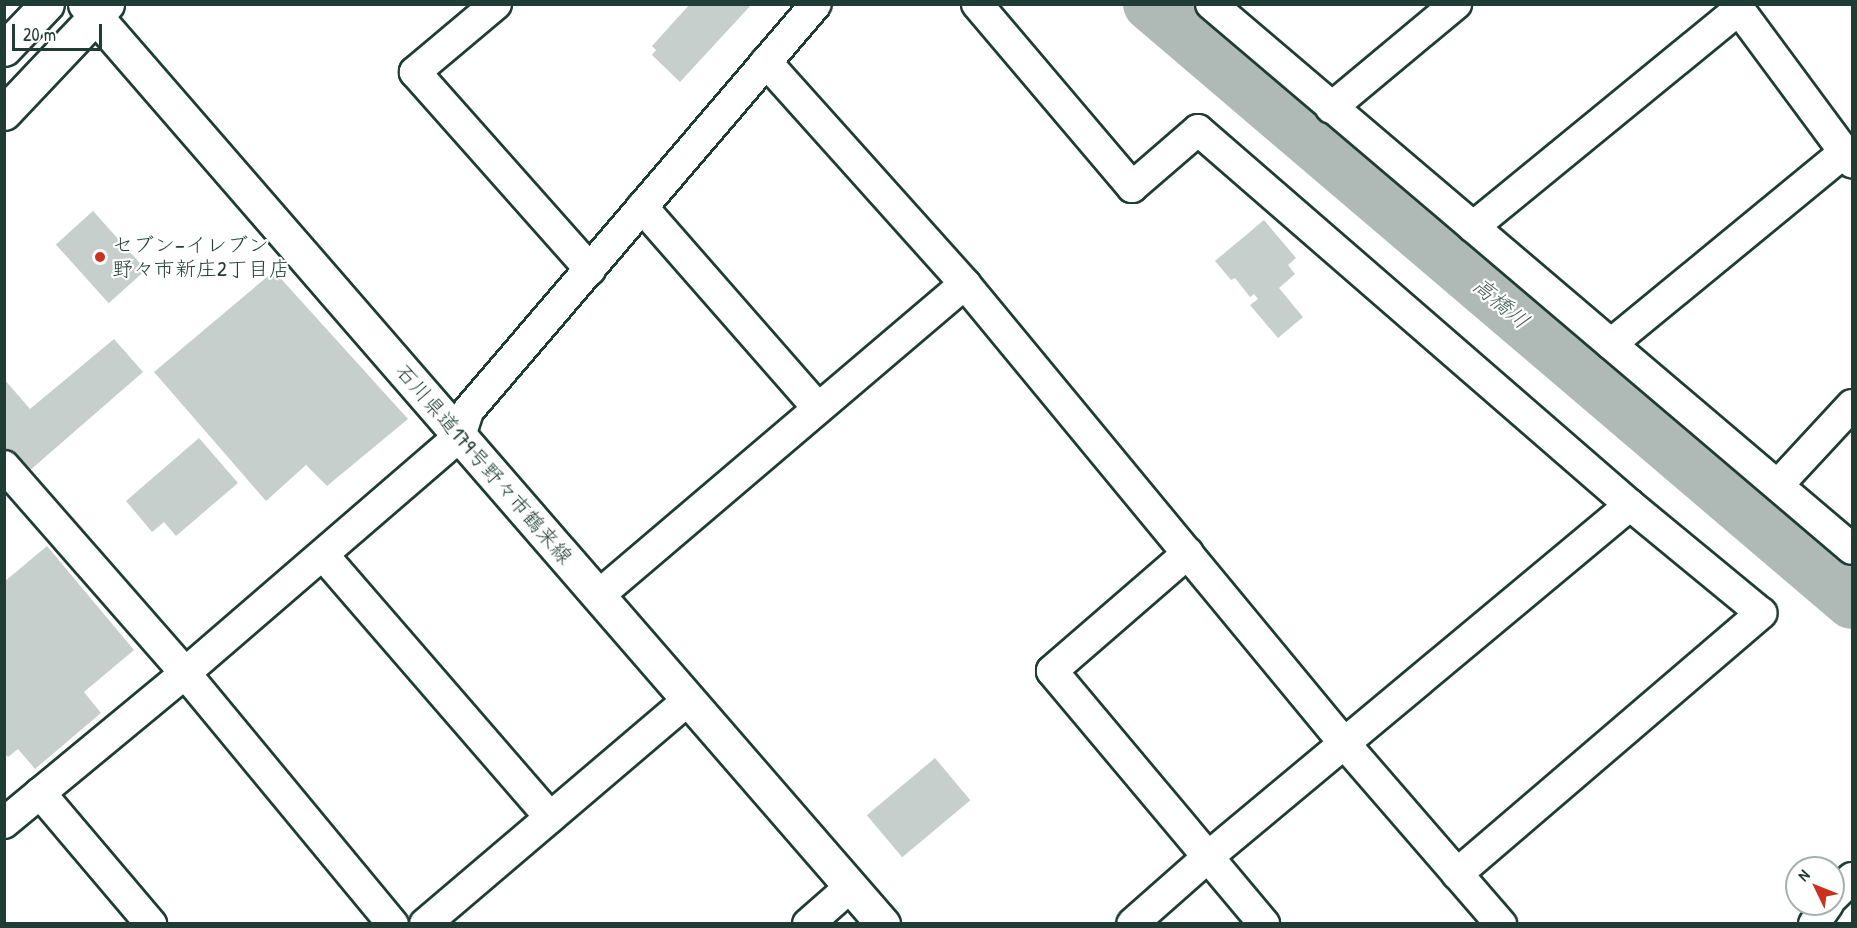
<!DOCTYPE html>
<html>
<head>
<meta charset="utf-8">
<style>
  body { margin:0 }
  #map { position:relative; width:1857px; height:928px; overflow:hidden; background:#fff; font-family:"Patrick Hand","Klee One",sans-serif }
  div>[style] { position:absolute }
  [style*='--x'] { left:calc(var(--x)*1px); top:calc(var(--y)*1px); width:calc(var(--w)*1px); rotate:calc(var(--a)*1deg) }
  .river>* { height:54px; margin:-27px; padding:0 27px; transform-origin:27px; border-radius:27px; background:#afbab7 }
  .building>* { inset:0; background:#c7cfcc; transform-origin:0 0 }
  .roads { filter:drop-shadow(2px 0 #1f3d34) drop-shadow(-2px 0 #1f3d34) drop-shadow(0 2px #1f3d34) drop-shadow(0 -2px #1f3d34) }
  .minor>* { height:30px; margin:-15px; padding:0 15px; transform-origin:15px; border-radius:15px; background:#fff }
  .secondary>* { height:33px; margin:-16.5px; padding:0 16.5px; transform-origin:16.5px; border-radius:16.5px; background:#fff }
  .primary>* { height:33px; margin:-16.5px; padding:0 16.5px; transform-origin:16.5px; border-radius:16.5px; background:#fff }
  .dots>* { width:16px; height:16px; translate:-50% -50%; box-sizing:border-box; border:3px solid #fff; border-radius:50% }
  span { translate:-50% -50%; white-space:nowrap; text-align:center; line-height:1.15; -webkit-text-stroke:4.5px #fff; paint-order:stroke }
  .poi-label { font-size:21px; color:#1f3d34 }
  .left { translate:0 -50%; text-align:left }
  .street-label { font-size:21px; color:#1f3d34 }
  .water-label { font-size:22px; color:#4a625b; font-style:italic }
  .frame { position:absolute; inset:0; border:6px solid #1f3d34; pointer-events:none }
  .north { position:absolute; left:1785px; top:856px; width:60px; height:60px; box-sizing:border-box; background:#fff; border:2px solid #a5b1ae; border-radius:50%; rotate:313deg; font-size:16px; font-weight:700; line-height:24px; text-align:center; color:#1f3d34 }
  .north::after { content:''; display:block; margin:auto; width:21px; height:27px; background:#c8321e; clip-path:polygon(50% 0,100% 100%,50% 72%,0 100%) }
  .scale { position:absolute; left:12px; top:24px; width:90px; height:27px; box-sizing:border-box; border:3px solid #1f3d34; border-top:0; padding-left:8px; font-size:18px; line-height:21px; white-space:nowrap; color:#1f3d34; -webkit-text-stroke:4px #fff; paint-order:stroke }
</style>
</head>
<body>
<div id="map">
  <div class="river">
    <div style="--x:1150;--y:4;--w:922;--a:40.43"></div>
  </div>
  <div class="building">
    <div style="clip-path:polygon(690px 4px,752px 4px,680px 82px,652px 55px,656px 50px,652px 46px)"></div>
    <div style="left:93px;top:211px;width:79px;height:50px;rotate:48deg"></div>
    <div style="clip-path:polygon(1264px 220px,1296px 258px,1288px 265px,1295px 274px,1279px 288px,1303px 317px,1278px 338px,1250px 305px,1258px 299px,1254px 294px,1250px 297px,1235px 278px,1231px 280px,1215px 261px)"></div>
    <div style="clip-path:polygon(274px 271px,408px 419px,327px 486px,306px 465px,266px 501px,154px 372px)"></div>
    <div style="clip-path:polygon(114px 339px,143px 372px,28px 472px,4px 446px,4px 379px,30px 409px)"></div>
    <div style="clip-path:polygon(199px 438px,238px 483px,176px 536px,164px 522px,152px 532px,126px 501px)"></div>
    <div style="clip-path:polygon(47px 546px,134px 650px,84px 692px,101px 713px,35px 769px,18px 749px,8px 757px,4px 753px,4px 582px)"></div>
    <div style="left:935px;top:758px;width:55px;height:89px;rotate:50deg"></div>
  </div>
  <div class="roads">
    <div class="minor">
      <div style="--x:496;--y:4;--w:106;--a:140"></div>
      <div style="--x:415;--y:72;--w:264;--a:48.4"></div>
      <div style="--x:977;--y:4;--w:240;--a:49.7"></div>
      <div style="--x:1132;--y:187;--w:87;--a:-40.8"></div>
      <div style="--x:1198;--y:130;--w:572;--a:40.96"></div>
      <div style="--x:1630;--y:505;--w:550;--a:140.17"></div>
      <div style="--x:1208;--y:857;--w:101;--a:138.6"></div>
      <div style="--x:1211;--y:4;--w:841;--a:40.37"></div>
      <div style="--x:1735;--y:4;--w:197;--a:53.5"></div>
      <div style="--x:766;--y:62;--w:298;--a:48.1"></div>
      <div style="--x:965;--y:284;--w:595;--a:50.45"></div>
      <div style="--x:1344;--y:743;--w:240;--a:49.1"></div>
      <div style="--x:1331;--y:108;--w:163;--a:-39.8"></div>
      <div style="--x:642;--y:207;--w:267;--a:48.8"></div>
      <div style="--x:1473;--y:227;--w:344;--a:-39.3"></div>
      <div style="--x:1611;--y:344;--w:303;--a:-39.4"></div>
      <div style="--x:4;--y:466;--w:275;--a:48.8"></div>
      <div style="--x:185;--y:673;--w:326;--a:50.4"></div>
      <div style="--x:1778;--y:485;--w:109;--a:-47.2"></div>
      <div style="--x:1188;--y:553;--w:180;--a:139.1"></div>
      <div style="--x:1052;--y:671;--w:330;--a:50"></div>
      <div style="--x:323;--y:555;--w:347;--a:49.1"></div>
      <div style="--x:598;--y:596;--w:482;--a:-40.4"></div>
      <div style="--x:40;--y:793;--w:172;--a:49.7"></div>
      <div style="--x:4;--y:823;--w:235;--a:-39.6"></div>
      <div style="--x:185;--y:673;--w:363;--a:-40.8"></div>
      <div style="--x:460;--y:436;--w:26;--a:-72"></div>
      <div style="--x:468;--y:411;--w:535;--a:-49.47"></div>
      <div style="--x:1457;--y:874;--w:401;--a:-40.6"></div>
      <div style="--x:1761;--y:613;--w:170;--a:-140.5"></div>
      <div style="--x:1833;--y:897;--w:27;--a:-45"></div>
      <div style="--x:425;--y:924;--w:345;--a:-40.4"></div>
      <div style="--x:808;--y:924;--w:56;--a:-41.4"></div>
      <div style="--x:1814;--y:924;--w:24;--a:-55"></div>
    </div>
    <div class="secondary">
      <div style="--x:85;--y:4;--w:1218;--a:49.06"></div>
    </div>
    <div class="primary">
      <div style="--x:4;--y:49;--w:62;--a:-46.3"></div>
      <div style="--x:4;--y:113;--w:150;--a:-46.6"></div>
    </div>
  </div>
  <div class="dots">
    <div style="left:100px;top:257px;background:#c8321e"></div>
  </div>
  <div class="poi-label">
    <span class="left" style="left:112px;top:257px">セブン−イレブン<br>野々市新庄2丁目店</span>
  </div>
  <div class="street-label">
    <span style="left:484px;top:464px;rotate:49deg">石川県道179号野々市鶴来線</span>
  </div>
  <div class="water-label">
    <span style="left:1501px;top:303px;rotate:40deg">高橋川</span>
  </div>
  <div class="frame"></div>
  <div class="north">N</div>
  <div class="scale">20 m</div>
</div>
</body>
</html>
